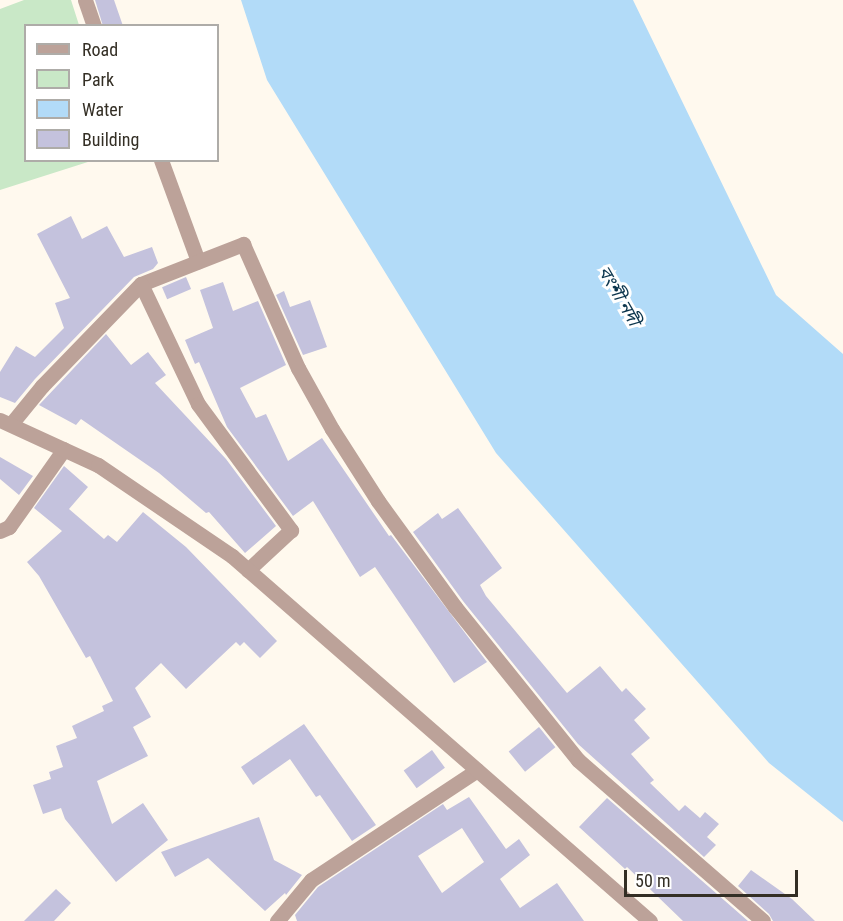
<!DOCTYPE html>
<html>
<head>
<meta charset="utf-8">
<style>
  body { margin:0 }
  #map { position:relative; width:843px; height:921px; overflow:hidden; background:#fff9ee; font-family:"Roboto Condensed","Noto Sans Bengali",sans-serif }
  div>[style] { position:absolute }
  [style*='--x'] { left:calc(var(--x)*1px); top:calc(var(--y)*1px); width:calc(var(--w)*1px); rotate:calc(var(--a)*1deg) }
  .green>* { inset:0; background:#c9e8c7 }
  .water>* { inset:0; background:#b2dbf8 }
  .building>* { inset:0; background:#c4c2dd; transform-origin:0 0 }
  .minor>* { height:15px; margin:-7.5px; padding:0 7.5px; transform-origin:7.5px; border-radius:7.5px; background:#bca299 }
  .tertiary>* { height:15px; margin:-7.5px; padding:0 7.5px; transform-origin:7.5px; border-radius:7.5px; background:#bca299 }
  span { translate:-50% -50%; white-space:nowrap; text-align:center; line-height:1.15; -webkit-text-stroke:6px #fff; paint-order:stroke }
  .water-label { font-size:18px; color:#0b354d; font-style:italic }
  .legend { position:absolute; left:24px; top:24px; width:195px; height:138px; box-sizing:border-box; background:#fff; border:2px solid #aeaca8; margin:0; padding:8px 10px; list-style:none; font-size:18px; color:#342f25 }
  .legend li { display:flex; align-items:center; gap:12px; height:30px }
  .legend b { width:30px; border:2px solid #aeaca8 }
  .scale { position:absolute; left:624px; top:870px; width:174px; height:27px; box-sizing:border-box; border:3px solid #342f25; border-top:0; padding-left:8px; font-size:18px; line-height:21px; white-space:nowrap; color:#342f25; -webkit-text-stroke:4px #fff; paint-order:stroke }
</style>
</head>
<body>
<div id="map">
  <div class="green">
    <div style="clip-path:polygon(24px 0,71px 0,79px 25px,26px 26px,26px 160px,91px 161px,0 190px,0 9px)"></div>
  </div>
  <div class="water">
    <div style="clip-path:polygon(241px 0,633px 0,776px 295px,843px 354px,843px 822px,769px 763px,496px 453px,267px 80px)"></div>
  </div>
  <div class="building">
    <div style="clip-path:polygon(95px 0,114px 0,123px 26px,103px 26px)"></div>
    <div style="clip-path:polygon(71px 216px,82px 239px,107px 226px,124px 257px,152px 247px,158px 263px,153px 269px,134px 277px,35px 379px,15px 403px,0 397px,0 372px,16px 346px,35px 357px,64px 328px,55px 303px,70px 298px,37px 234px)"></div>
    <div style="left:186px;top:277px;width:13px;height:26px;rotate:67deg"></div>
    <div style="clip-path:polygon(223px 282px,233px 311px,258px 301px,286px 365px,240px 388px,256px 418px,266px 414px,288px 461px,322px 438px,389px 536px,391px 535px,487px 662px,454px 683px,375px 567px,360px 577px,313px 501px,293px 516px,227px 427px,199px 362px,195px 364px,185px 340px,213px 328px,200px 290px)"></div>
    <div style="clip-path:polygon(284px 291px,290px 307px,310px 300px,327px 347px,303px 355px,276px 295px)"></div>
    <div style="clip-path:polygon(106px 334px,131px 365px,148px 352px,166px 375px,155px 383px,226px 459px,276px 526px,245px 553px,209px 512px,206px 513px,159px 473px,81px 419px,76px 425px,39px 405px)"></div>
    <div style="clip-path:polygon(0 457px,33px 476px,19px 495px,0 479px)"></div>
    <div style="clip-path:polygon(64px 466px,88px 487px,69px 509px,104px 539px,108px 535px,117px 542px,143px 512px,186px 547px,277px 641px,260px 658px,244px 642px,240px 646px,236px 642px,186px 689px,161px 663px,135px 688px,151px 717px,133px 727px,148px 756px,97px 781px,112px 824px,143px 803px,168px 840px,116px 882px,65px 819px,61px 808px,43px 814px,33px 785px,51px 779px,49px 772px,63px 767px,56px 746px,77px 738px,72px 726px,104px 711px,102px 706px,113px 701px,90px 656px,86px 658px,39px 576px,27px 562px,62px 531px,34px 508px)"></div>
    <div style="clip-path:polygon(458px 508px,502px 568px,480px 585px,486px 596px,567px 693px,600px 666px,622px 692px,626px 688px,646px 709px,634px 720px,650px 738px,631px 754px,654px 780px,650px 783px,679px 811px,685px 805px,700px 818px,705px 812px,719px 824px,707px 837px,716px 845px,704px 857px,578px 744px,463px 601px,413px 532px,438px 513px,442px 519px)"></div>
    <div style="clip-path:polygon(304px 724px,376px 825px,352px 841px,320px 795px,316px 797px,290px 759px,253px 785px,241px 767px)"></div>
    <div style="left:539px;top:727px;width:26px;height:39px;rotate:51deg"></div>
    <div style="left:432px;top:750px;width:22px;height:35px;rotate:54deg"></div>
    <div style="clip-path:polygon(evenodd,469px 797px,506px 849px,519px 839px,530px 855px,500px 879px,520px 908px,557px 883px,584px 921px,297px 921px,295px 915px,318px 887px,443px 804px,447px 810px,469px 797px,462px 828px,484px 862px,442px 893px,418px 856px,462px 828px)"></div>
    <div style="clip-path:polygon(607px 798px,748px 921px,683px 921px,627px 867px,625px 869px,579px 827px)"></div>
    <div style="clip-path:polygon(259px 817px,274px 860px,302px 875px,286px 895px,285px 893px,265px 911px,208px 858px,175px 877px,161px 852px)"></div>
    <div style="clip-path:polygon(751px 870px,792px 899px,815px 921px,773px 921px,769px 914px,738px 886px)"></div>
    <div style="clip-path:polygon(56px 889px,71px 903px,54px 921px,24px 921px)"></div>
  </div>
  <div class="minor">
    <div style="--x:85;--y:0;--w:28;--a:71"></div>
    <div style="--x:161;--y:160;--w:108;--a:69.9"></div>
    <div style="--x:141;--y:284;--w:110;--a:-21.4"></div>
    <div style="--x:243;--y:244;--w:136;--a:66.1"></div>
    <div style="--x:298;--y:368;--w:70;--a:60.9"></div>
    <div style="--x:332;--y:429;--w:85;--a:57.4"></div>
    <div style="--x:378;--y:501;--w:131;--a:54"></div>
    <div style="--x:455;--y:607;--w:196;--a:51.2"></div>
    <div style="--x:578;--y:760;--w:245;--a:41"></div>
    <div style="--x:11;--y:424;--w:49;--a:-50.8"></div>
    <div style="--x:42;--y:386;--w:142;--a:-45.9"></div>
    <div style="--x:141;--y:284;--w:133;--a:64.6"></div>
    <div style="--x:198;--y:404;--w:157;--a:53.6"></div>
    <div style="--x:291;--y:530;--w:59;--a:137.1"></div>
    <div style="--x:0;--y:531;--w:10;--a:-24"></div>
    <div style="--x:9;--y:527;--w:95;--a:-54.8"></div>
    <div style="--x:277;--y:921;--w:53;--a:-50.3"></div>
    <div style="--x:311;--y:880;--w:199;--a:-33.5"></div>
  </div>
  <div class="tertiary">
    <div style="--x:0;--y:420;--w:108;--a:24.7"></div>
    <div style="--x:98;--y:465;--w:162;--a:34.2"></div>
    <div style="--x:232;--y:556;--w:555;--a:41.13"></div>
  </div>
  <div class="water-label">
    <span style="left:619px;top:296px;rotate:60deg">বংশী নদী</span>
  </div>
  <ul class="legend">
  <li><b style="height:8px;background:#bca299"></b>Road</li>
  <li><b style="height:16px;background:#c9e8c7"></b>Park</li>
  <li><b style="height:16px;background:#b2dbf8"></b>Water</li>
  <li><b style="height:16px;background:#c4c2dd"></b>Building</li>
  </ul>
  <div class="scale">50 m</div>
</div>
</body>
</html>
